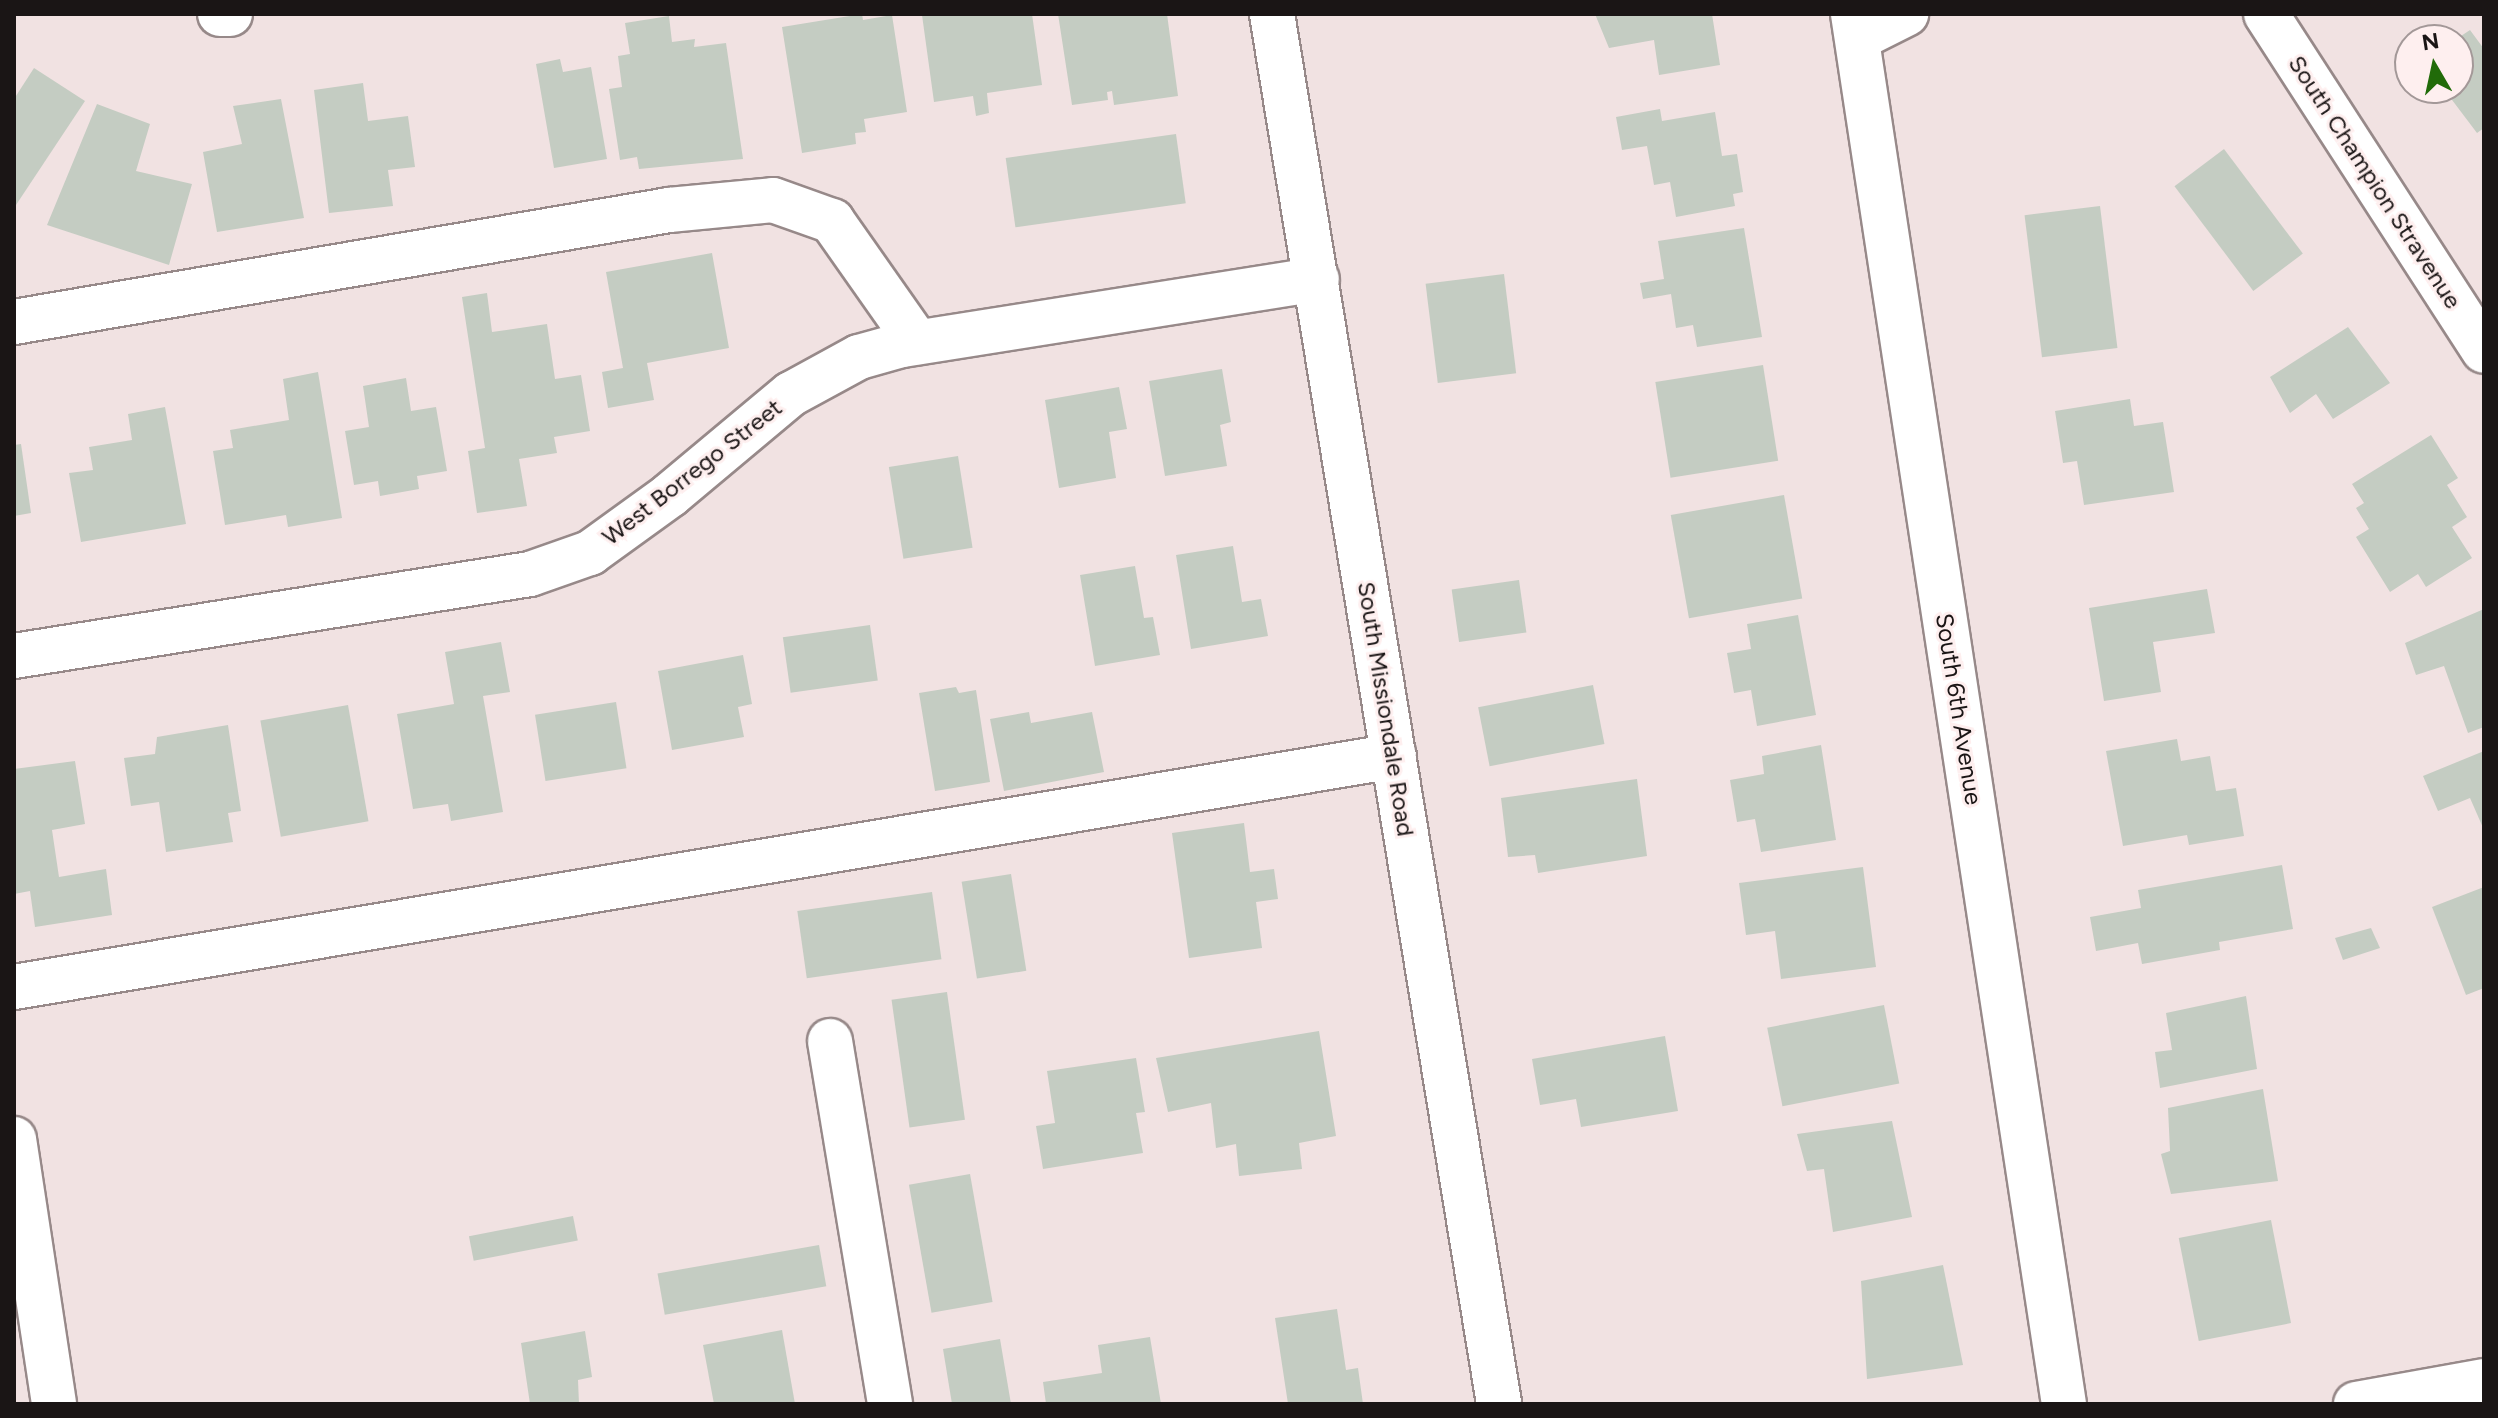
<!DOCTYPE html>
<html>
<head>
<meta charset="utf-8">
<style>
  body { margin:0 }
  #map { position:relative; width:2498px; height:1418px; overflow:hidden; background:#f1e2e2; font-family:Figtree,sans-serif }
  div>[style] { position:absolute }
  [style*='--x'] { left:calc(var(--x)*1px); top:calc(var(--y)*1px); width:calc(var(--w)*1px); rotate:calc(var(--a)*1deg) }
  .building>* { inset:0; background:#c4ccc2; transform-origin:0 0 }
  .roads { filter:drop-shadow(2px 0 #978989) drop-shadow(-2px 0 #978989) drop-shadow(0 2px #978989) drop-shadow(0 -2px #978989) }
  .minor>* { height:44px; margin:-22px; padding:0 22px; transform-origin:22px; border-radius:22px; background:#fff }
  span { translate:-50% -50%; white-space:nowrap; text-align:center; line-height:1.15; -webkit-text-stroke:6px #feefef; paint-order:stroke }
  .street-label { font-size:24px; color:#1a1515 }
  .frame { position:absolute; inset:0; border:16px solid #1a1515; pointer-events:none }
  .north { position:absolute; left:2394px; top:24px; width:80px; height:80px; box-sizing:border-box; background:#feefef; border:2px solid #a39898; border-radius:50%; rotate:351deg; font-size:22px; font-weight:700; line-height:32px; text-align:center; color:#1a1515 }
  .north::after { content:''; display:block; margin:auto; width:28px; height:36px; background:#216b09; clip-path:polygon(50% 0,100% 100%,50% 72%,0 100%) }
</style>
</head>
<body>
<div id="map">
  <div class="building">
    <div style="clip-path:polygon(862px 14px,863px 20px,892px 15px,907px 112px,864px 119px,866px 132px,855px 133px,856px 144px,802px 153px,782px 27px)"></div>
    <div style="clip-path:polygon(1032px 14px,1042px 85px,987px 93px,989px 113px,976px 116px,973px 96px,934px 102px,922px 15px)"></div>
    <div style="clip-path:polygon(1058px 14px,1167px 14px,1178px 96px,1114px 105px,1112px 91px,1107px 92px,1108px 100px,1072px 105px)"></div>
    <div style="clip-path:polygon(1595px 14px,1712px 14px,1720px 65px,1659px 75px,1654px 40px,1609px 48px)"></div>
    <div style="clip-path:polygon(669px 16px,672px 42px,695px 39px,694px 47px,726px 43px,743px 159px,639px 169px,637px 157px,620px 160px,609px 89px,622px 87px,618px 56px,630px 54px,625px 23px)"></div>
    <div style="clip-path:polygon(2470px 30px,2484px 49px,2484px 128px,2477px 133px,2443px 88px,2458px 88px,2458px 38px)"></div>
    <div style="clip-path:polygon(560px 59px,563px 72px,591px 67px,607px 159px,554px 168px,536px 64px)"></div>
    <div style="clip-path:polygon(34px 68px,85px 101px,14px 208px,14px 99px)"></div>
    <div style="clip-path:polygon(363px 83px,368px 121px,408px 116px,415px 167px,388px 170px,393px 206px,329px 213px,314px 90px)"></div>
    <div style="clip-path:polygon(281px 99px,304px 218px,217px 232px,203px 152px,242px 144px,233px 106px)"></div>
    <div style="clip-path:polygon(97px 104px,150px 124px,136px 171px,192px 184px,169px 265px,47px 225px)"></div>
    <div style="clip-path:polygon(1660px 109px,1662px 121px,1715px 112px,1722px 156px,1737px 154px,1743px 192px,1733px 194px,1735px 206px,1676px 217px,1670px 182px,1654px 185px,1647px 146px,1622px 150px,1616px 117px)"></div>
    <div style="left:1176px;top:134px;width:70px;height:172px;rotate:82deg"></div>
    <div style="left:2224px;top:149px;width:131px;height:62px;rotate:53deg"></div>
    <div style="left:2100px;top:206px;width:143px;height:76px;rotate:83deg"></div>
    <div style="clip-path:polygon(1744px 228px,1762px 337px,1697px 347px,1693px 325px,1676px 328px,1671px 294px,1643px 299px,1640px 283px,1664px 279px,1658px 241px)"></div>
    <div style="clip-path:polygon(712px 253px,729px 348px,647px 363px,654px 400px,608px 408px,602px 372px,623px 368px,606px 272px)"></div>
    <div style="left:1504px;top:274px;width:100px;height:79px;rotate:83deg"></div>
    <div style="clip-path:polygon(487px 293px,492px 332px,547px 324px,555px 379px,581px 375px,590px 431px,554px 437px,557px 453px,519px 459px,527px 506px,477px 513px,468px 451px,485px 448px,462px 297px)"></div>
    <div style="clip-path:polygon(2348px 327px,2390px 383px,2333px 419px,2316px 394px,2290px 413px,2270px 377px)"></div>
    <div style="left:1763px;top:365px;width:97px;height:109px;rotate:81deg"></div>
    <div style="clip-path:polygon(1222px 369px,1231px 422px,1220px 425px,1227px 466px,1165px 476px,1149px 381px)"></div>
    <div style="clip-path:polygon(318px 372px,342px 518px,288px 527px,286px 515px,225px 525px,213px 451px,233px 448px,230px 430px,289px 420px,283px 379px)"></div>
    <div style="clip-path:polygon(406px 378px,411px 411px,436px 407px,447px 471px,417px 476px,419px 489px,380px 496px,378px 481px,354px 485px,345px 431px,369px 427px,363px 386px)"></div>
    <div style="clip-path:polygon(1119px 387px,1127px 429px,1109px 432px,1116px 478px,1059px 488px,1045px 400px)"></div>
    <div style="clip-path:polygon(2130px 399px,2134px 426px,2163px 422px,2174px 492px,2084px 505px,2077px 461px,2063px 463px,2055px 411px)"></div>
    <div style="clip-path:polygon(165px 407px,186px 524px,81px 542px,69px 473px,93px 470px,89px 447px,132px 440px,128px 414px)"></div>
    <div style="clip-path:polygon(2431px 435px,2458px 478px,2447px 485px,2467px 517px,2452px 527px,2472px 558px,2426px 587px,2418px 574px,2390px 592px,2356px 537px,2369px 529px,2356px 508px,2364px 503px,2352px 484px)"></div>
    <div style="clip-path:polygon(21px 444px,31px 513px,14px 516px,14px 445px)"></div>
    <div style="left:958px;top:456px;width:93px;height:70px;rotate:81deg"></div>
    <div style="left:1784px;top:495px;width:105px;height:115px;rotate:80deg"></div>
    <div style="clip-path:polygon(1233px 546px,1242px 602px,1261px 599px,1268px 636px,1191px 649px,1176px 555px)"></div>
    <div style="clip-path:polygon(1135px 566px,1144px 618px,1153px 617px,1160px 655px,1095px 666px,1080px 575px)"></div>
    <div style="left:1519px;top:580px;width:53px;height:68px;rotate:82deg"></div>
    <div style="clip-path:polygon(2207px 589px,2215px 633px,2153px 642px,2161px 692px,2104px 701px,2089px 608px)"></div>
    <div style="clip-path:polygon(2484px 609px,2484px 727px,2468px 733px,2444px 666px,2416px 675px,2405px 643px)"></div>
    <div style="clip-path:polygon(1798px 615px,1816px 715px,1757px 726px,1751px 690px,1734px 693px,1727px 653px,1751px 649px,1747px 624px)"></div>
    <div style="left:870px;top:625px;width:56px;height:88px;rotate:82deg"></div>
    <div style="clip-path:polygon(501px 642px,510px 692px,483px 696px,503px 812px,451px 821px,448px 804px,413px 809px,397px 714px,454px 704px,445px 652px)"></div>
    <div style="clip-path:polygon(743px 655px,752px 704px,738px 707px,744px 737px,672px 750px,658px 671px)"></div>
    <div style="left:1593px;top:685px;width:60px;height:117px;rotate:79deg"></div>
    <div style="clip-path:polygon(956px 687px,959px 693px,976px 690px,990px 782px,935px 791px,919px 693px)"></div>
    <div style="left:616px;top:702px;width:67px;height:82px;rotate:81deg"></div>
    <div style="left:348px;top:705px;width:118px;height:89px;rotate:80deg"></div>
    <div style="clip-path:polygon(1029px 712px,1031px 723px,1092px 712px,1104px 772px,1004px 791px,990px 719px)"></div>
    <div style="clip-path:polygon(228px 725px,241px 811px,228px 813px,233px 842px,166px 852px,159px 802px,131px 806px,124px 758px,155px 754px,157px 737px)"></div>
    <div style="clip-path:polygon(2177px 739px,2181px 761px,2210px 756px,2216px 791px,2236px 788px,2244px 836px,2189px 845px,2187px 835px,2123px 846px,2106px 751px)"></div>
    <div style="clip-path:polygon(1821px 745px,1836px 840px,1761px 852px,1755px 819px,1737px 822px,1730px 780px,1764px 774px,1762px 756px)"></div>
    <div style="clip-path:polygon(2484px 751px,2484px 830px,2470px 798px,2438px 811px,2423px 776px)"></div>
    <div style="clip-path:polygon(75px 761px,85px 824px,52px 830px,59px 877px,106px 869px,112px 915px,35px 927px,30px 891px,14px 894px,14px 769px)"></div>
    <div style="clip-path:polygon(1637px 779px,1647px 856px,1538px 873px,1535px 855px,1508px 857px,1501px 798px)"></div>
    <div style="clip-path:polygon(1244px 823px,1250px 872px,1274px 869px,1278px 899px,1256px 902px,1262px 948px,1189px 958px,1172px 833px)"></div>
    <div style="clip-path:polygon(2282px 865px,2293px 929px,2219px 942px,2220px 950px,2142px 964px,2138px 943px,2096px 951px,2090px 917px,2141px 908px,2138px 890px)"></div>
    <div style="clip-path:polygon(1863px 867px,1876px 967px,1781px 979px,1775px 931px,1746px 935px,1739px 883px)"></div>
    <div style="left:1011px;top:874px;width:98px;height:50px;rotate:81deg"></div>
    <div style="clip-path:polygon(2484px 887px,2484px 988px,2466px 995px,2432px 907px)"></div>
    <div style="left:932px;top:892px;width:68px;height:136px;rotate:82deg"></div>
    <div style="clip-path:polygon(2371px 928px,2380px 948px,2343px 960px,2335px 938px)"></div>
    <div style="left:947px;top:992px;width:129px;height:56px;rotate:82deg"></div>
    <div style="clip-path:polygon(2246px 996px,2257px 1069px,2160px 1088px,2155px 1052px,2172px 1050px,2166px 1013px)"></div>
    <div style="left:1884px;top:1005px;width:80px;height:119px;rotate:79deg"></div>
    <div style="clip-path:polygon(1319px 1031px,1336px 1136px,1299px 1143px,1302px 1169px,1239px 1176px,1236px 1144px,1216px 1148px,1211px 1103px,1168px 1112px,1156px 1058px)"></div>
    <div style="clip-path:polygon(1665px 1036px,1678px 1111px,1581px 1127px,1576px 1099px,1540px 1105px,1532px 1059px)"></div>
    <div style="clip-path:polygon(1136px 1058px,1145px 1112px,1136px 1113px,1143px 1153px,1043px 1169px,1036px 1126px,1055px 1123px,1047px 1071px)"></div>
    <div style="clip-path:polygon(2263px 1089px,2278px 1181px,2171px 1194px,2161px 1154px,2170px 1151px,2168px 1108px)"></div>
    <div style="clip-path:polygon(1892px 1121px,1912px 1217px,1833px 1232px,1824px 1169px,1807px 1171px,1797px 1134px)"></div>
    <div style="left:970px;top:1174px;width:130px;height:62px;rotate:80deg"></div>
    <div style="left:573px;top:1216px;width:25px;height:106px;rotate:79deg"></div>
    <div style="left:2271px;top:1220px;width:105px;height:94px;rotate:79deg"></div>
    <div style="left:819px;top:1245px;width:42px;height:164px;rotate:80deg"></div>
    <div style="clip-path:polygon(1943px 1265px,1963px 1365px,1867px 1379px,1861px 1281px)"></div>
    <div style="clip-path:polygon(1337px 1309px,1346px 1370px,1358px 1368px,1363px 1404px,1288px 1404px,1275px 1318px)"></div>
    <div style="clip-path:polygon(782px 1330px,795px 1404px,714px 1404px,703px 1345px)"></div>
    <div style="clip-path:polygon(585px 1331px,592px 1377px,578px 1380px,579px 1404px,530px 1404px,521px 1343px)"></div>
    <div style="clip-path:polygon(1150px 1337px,1161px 1404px,1046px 1404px,1043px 1382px,1102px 1373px,1098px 1345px)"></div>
    <div style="clip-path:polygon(1000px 1339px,1011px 1404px,952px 1404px,943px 1349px)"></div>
  </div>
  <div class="roads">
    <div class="minor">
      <div style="--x:220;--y:14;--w:10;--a:0"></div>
      <div style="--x:1272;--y:14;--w:1408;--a:80.72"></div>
      <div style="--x:1853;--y:14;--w:1406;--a:81.37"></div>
      <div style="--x:2266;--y:14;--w:401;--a:57.1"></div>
      <div style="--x:1858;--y:38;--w:54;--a:-26.6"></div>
      <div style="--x:14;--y:322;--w:665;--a:-9.7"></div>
      <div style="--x:669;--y:210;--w:104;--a:-5.5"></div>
      <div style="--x:773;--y:200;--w:63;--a:19.6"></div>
      <div style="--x:832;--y:221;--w:148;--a:54.9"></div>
      <div style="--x:14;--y:656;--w:522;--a:-9.03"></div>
      <div style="--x:530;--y:574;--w:64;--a:-19.3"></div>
      <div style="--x:590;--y:553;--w:99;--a:-35.9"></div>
      <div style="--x:670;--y:495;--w:158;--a:-39.9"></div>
      <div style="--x:791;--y:394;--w:77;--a:-28.6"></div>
      <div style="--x:859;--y:357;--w:45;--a:-15.6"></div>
      <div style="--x:902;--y:345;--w:420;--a:-9"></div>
      <div style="--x:14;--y:987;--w:1399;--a:-9.5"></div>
      <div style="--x:830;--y:1041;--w:368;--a:80.6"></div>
      <div style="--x:14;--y:1139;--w:268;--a:81.4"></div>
      <div style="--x:2356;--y:1404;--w:130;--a:-10.2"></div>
    </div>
  </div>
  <div class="street-label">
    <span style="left:2375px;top:182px;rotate:57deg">South Champion Stravenue</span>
    <span style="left:692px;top:472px;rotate:-38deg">West Borrego Street</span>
    <span style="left:1386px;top:709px;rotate:81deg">South Missiondale Road</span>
    <span style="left:1959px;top:709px;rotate:81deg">South 6th Avenue</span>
  </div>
  <div class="frame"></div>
  <div class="north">N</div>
</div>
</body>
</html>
